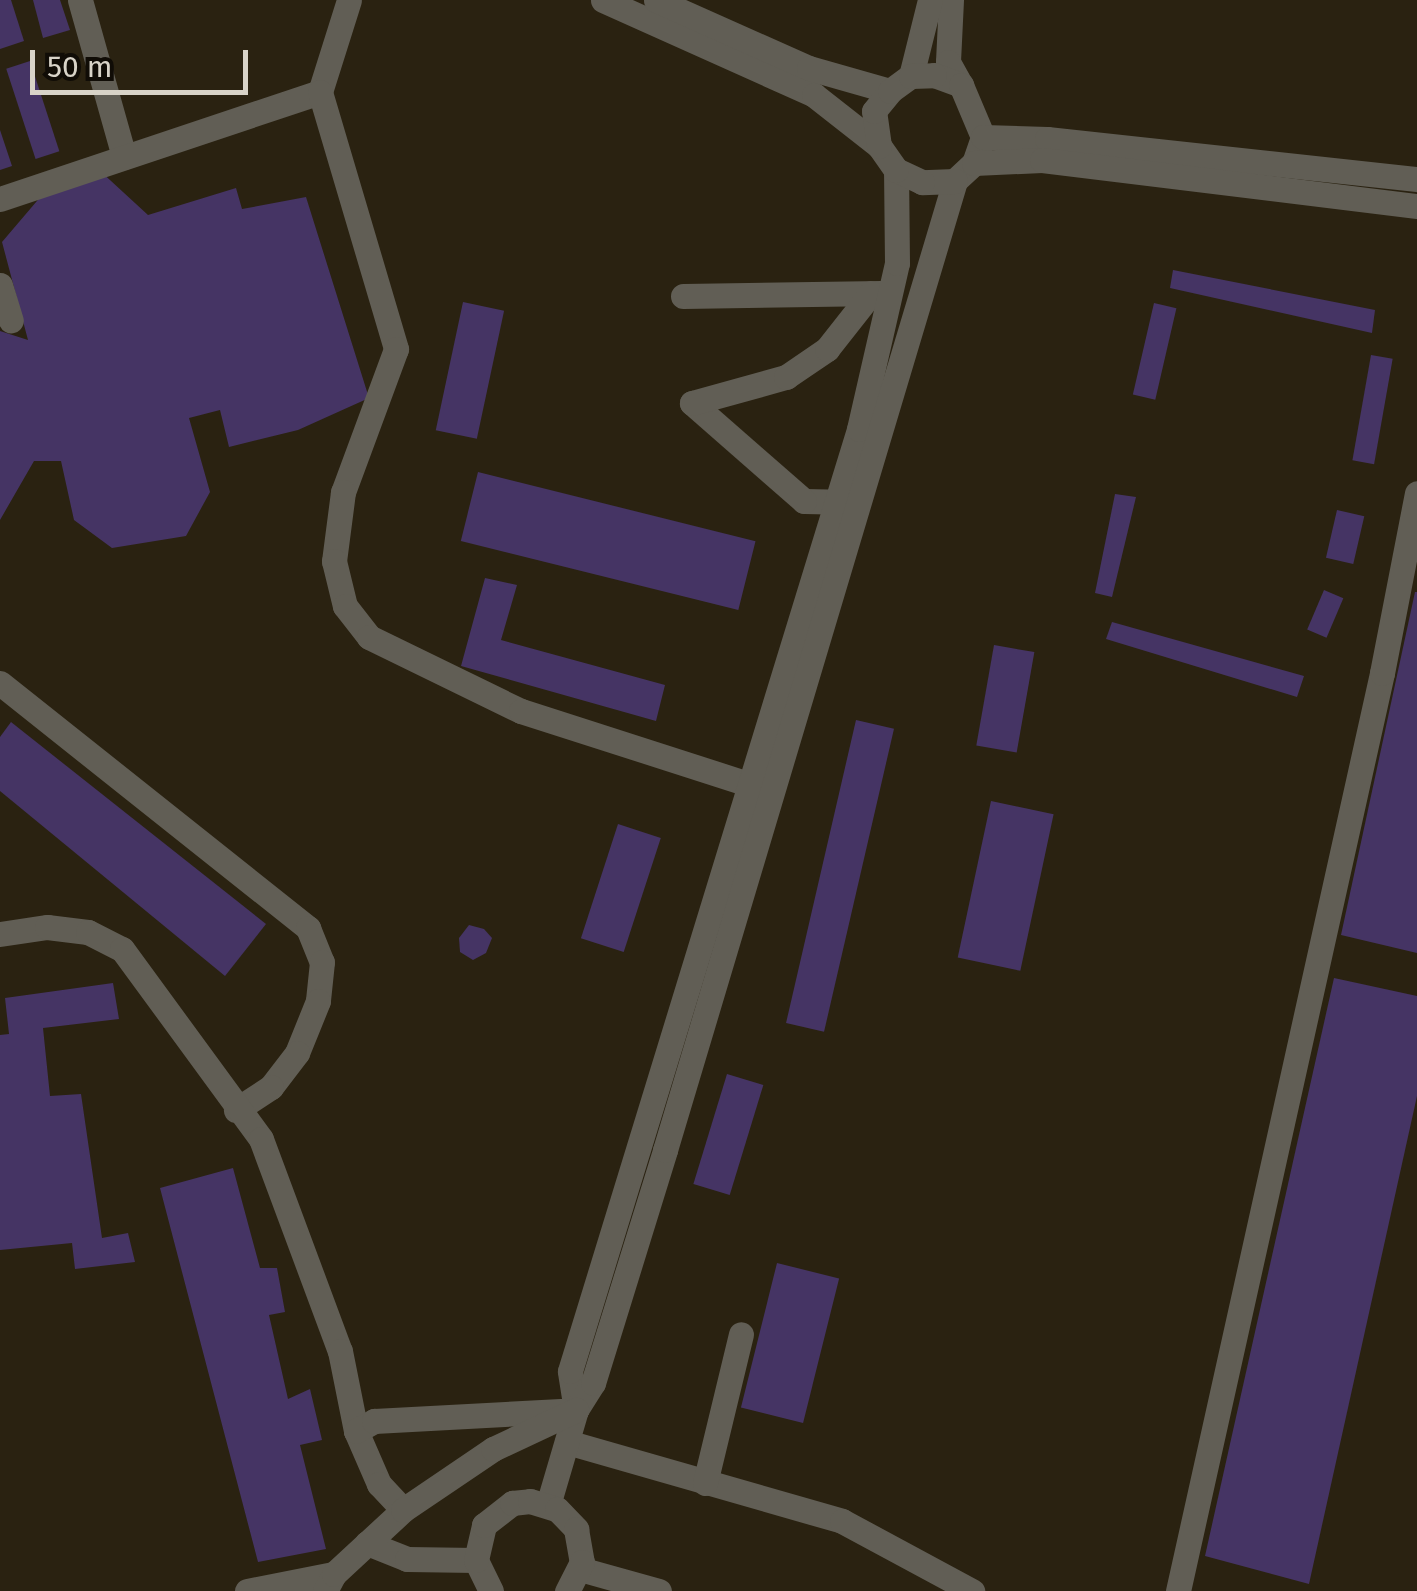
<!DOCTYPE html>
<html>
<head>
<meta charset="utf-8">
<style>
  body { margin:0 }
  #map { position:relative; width:1417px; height:1591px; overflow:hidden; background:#2a2211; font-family:"Fira Sans",sans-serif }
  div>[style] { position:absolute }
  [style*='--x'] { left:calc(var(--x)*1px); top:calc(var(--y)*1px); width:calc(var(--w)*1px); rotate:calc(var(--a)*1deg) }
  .building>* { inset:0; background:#453464; transform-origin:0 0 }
  .minor>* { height:25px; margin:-12.5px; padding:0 12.5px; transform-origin:12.5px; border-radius:12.5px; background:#615e55 }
  .tertiary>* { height:25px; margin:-12.5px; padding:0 12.5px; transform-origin:12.5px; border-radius:12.5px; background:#615e55 }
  span { translate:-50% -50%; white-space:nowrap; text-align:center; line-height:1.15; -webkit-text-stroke:8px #100c06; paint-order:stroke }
  .scale { position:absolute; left:30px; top:50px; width:218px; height:45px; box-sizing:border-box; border:5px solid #d8d3c8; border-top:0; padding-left:12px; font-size:30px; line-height:35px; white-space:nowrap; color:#d8d3c8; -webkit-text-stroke:8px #100c06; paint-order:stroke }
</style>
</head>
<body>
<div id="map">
  <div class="building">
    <div style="clip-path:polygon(0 0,11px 0,24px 41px,0 49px)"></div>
    <div style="clip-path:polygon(33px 0,60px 0,70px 30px,43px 38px)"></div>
    <div style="left:30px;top:61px;width:95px;height:25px;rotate:72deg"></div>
    <div style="clip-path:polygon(0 130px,12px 166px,0 170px)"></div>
    <div style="clip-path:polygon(98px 169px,148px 215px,236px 188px,242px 209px,306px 197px,369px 398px,298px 430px,229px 447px,220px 410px,189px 418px,210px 492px,186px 536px,112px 548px,74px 520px,61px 461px,34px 461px,0 520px,0 331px,28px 340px,2px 242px,48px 188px)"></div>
    <div style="clip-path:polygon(1173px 270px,1375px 310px,1372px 333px,1170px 288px)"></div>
    <div style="left:463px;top:302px;width:42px;height:131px;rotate:12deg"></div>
    <div style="left:1154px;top:303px;width:23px;height:94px;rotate:13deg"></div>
    <div style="left:1371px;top:355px;width:22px;height:107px;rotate:10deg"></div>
    <div style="left:478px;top:472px;width:286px;height:71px;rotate:14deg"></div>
    <div style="clip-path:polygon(1115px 494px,1136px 497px,1112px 597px,1095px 593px)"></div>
    <div style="left:1337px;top:510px;width:28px;height:49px;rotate:13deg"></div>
    <div style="clip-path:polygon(485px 578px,517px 585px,501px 640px,665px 685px,656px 721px,461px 666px)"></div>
    <div style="left:1324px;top:590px;width:21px;height:43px;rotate:23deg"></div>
    <div style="clip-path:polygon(1415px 592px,1417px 592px,1417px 953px,1341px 935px)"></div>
    <div style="clip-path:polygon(1112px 622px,1304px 676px,1297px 697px,1106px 639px)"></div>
    <div style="left:994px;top:645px;width:41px;height:102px;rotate:10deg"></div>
    <div style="left:856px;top:720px;width:39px;height:311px;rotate:13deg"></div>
    <div style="clip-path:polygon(11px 722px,266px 924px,225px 976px,0 791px,0 737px)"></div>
    <div style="left:991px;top:801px;width:64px;height:160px;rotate:12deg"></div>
    <div style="left:618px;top:824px;width:45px;height:120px;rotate:18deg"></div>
    <div style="clip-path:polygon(469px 925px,484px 929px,492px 938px,486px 953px,473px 960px,460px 952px,459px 938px)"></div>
    <div style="clip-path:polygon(1334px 978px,1417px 996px,1417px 1096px,1309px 1584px,1205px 1556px)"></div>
    <div style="clip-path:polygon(113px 983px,119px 1019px,43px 1028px,50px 1096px,81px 1094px,102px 1238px,128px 1233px,135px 1262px,75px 1269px,72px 1243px,0 1250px,0 1035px,9px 1034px,5px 998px)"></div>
    <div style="left:727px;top:1074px;width:38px;height:115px;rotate:17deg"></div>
    <div style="clip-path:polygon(233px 1168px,260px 1268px,277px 1268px,285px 1312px,269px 1315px,288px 1399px,310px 1389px,322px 1440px,300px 1445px,326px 1549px,258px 1562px,160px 1188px)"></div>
    <div style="left:777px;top:1263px;width:64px;height:149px;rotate:14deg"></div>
  </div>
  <div class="minor">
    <div style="--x:80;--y:0;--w:163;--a:74.3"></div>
    <div style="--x:951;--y:0;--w:62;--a:92.8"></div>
    <div style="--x:948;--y:62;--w:26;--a:61"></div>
    <div style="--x:911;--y:76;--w:78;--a:-76"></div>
    <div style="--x:320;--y:92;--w:96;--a:-72.5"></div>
    <div style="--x:0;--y:199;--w:337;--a:-18.5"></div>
    <div style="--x:320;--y:92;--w:268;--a:73.5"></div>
    <div style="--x:396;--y:349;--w:153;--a:110.3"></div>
    <div style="--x:343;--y:492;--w:70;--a:97.4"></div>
    <div style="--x:334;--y:561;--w:46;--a:76.3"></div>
    <div style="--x:345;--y:606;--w:39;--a:52"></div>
    <div style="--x:369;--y:637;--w:169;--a:26"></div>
    <div style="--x:521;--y:711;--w:243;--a:17.8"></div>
    <div style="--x:0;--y:285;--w:37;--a:73"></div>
    <div style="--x:683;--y:296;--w:198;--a:-0.9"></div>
    <div style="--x:852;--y:502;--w:48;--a:-178.8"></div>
    <div style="--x:804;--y:501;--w:149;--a:-138.8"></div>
    <div style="--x:692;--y:403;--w:98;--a:-15.5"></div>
    <div style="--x:786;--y:377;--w:50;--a:-34.3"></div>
    <div style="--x:827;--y:349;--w:71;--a:-51.8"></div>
    <div style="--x:0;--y:683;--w:394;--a:38.5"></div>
    <div style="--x:308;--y:928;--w:37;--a:68"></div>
    <div style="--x:322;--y:962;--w:39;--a:96"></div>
    <div style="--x:318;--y:1001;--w:56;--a:112"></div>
    <div style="--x:297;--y:1053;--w:43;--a:127.4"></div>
    <div style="--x:271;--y:1087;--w:42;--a:146.7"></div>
    <div style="--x:0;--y:934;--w:48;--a:-8.5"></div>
    <div style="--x:47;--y:927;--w:41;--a:7"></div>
    <div style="--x:88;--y:932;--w:38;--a:27"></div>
    <div style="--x:122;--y:949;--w:235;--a:53.8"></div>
    <div style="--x:261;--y:1139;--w:226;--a:69.6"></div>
    <div style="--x:340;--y:1351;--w:82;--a:78.7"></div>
    <div style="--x:356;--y:1431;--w:58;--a:66.5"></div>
    <div style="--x:379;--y:1484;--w:35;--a:47"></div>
    <div style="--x:576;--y:1410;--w:39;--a:-99"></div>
    <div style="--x:570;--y:1371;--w:985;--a:-72.94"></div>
    <div style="--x:859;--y:429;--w:170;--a:-77.1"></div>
    <div style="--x:897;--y:263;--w:93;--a:-90.6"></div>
    <div style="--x:356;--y:1431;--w:21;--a:-29"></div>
    <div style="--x:374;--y:1421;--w:187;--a:-3.1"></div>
    <div style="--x:567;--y:1442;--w:286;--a:16"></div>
    <div style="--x:842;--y:1521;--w:148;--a:28.3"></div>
    <div style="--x:705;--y:1483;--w:153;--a:-76.4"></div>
    <div style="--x:548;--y:1505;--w:99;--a:-73.6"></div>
    <div style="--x:576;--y:1410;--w:32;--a:-58"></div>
    <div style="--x:593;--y:1383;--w:244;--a:-72.8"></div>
    <div style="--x:665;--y:1150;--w:1011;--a:-73.34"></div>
    <div style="--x:367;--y:1543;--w:43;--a:21.8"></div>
    <div style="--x:407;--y:1559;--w:69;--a:0.8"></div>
    <div style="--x:580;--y:1569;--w:82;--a:15.6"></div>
    <div style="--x:247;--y:1591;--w:89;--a:-11.1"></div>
    <div style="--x:325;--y:1591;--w:19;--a:-62"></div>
    <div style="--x:334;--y:1574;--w:94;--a:-42.8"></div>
    <div style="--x:403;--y:1510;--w:109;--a:-34.1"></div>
    <div style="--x:493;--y:1449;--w:92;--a:-25.2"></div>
    <div style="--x:491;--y:1591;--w:34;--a:-116"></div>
    <div style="--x:476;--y:1560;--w:36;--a:-77"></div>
    <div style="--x:484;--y:1525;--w:36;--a:-38"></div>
    <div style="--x:512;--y:1503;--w:18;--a:-6"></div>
    <div style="--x:530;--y:1501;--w:28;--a:17"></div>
    <div style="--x:557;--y:1509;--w:28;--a:46"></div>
    <div style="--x:576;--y:1529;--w:34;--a:80"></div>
    <div style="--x:582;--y:1562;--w:33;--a:117"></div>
    <div style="--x:1178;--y:1591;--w:940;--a:-77.47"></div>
    <div style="--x:1382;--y:673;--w:183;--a:-79"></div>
  </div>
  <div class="tertiary">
    <div style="--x:603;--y:0;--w:231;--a:24.2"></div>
    <div style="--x:814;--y:95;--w:83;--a:38.1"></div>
    <div style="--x:656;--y:0;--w:167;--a:24"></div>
    <div style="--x:809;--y:68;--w:84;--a:15.9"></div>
    <div style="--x:934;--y:75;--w:29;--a:20"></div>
    <div style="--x:961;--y:85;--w:56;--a:67.1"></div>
    <div style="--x:983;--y:137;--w:28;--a:109"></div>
    <div style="--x:974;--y:163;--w:26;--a:137"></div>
    <div style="--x:955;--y:181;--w:33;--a:178"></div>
    <div style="--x:922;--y:182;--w:29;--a:-155"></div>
    <div style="--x:896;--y:170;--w:29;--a:-125"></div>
    <div style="--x:879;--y:146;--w:35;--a:-98"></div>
    <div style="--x:874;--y:111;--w:26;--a:-51"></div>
    <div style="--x:890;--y:91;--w:26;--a:-36"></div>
    <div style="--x:911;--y:76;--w:23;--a:-2"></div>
    <div style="--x:983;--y:137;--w:64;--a:1.8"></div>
    <div style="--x:1047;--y:139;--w:372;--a:6.2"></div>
    <div style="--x:974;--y:163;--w:68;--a:-2.5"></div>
    <div style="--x:1042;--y:160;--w:378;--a:7"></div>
  </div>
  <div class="scale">50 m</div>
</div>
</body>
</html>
